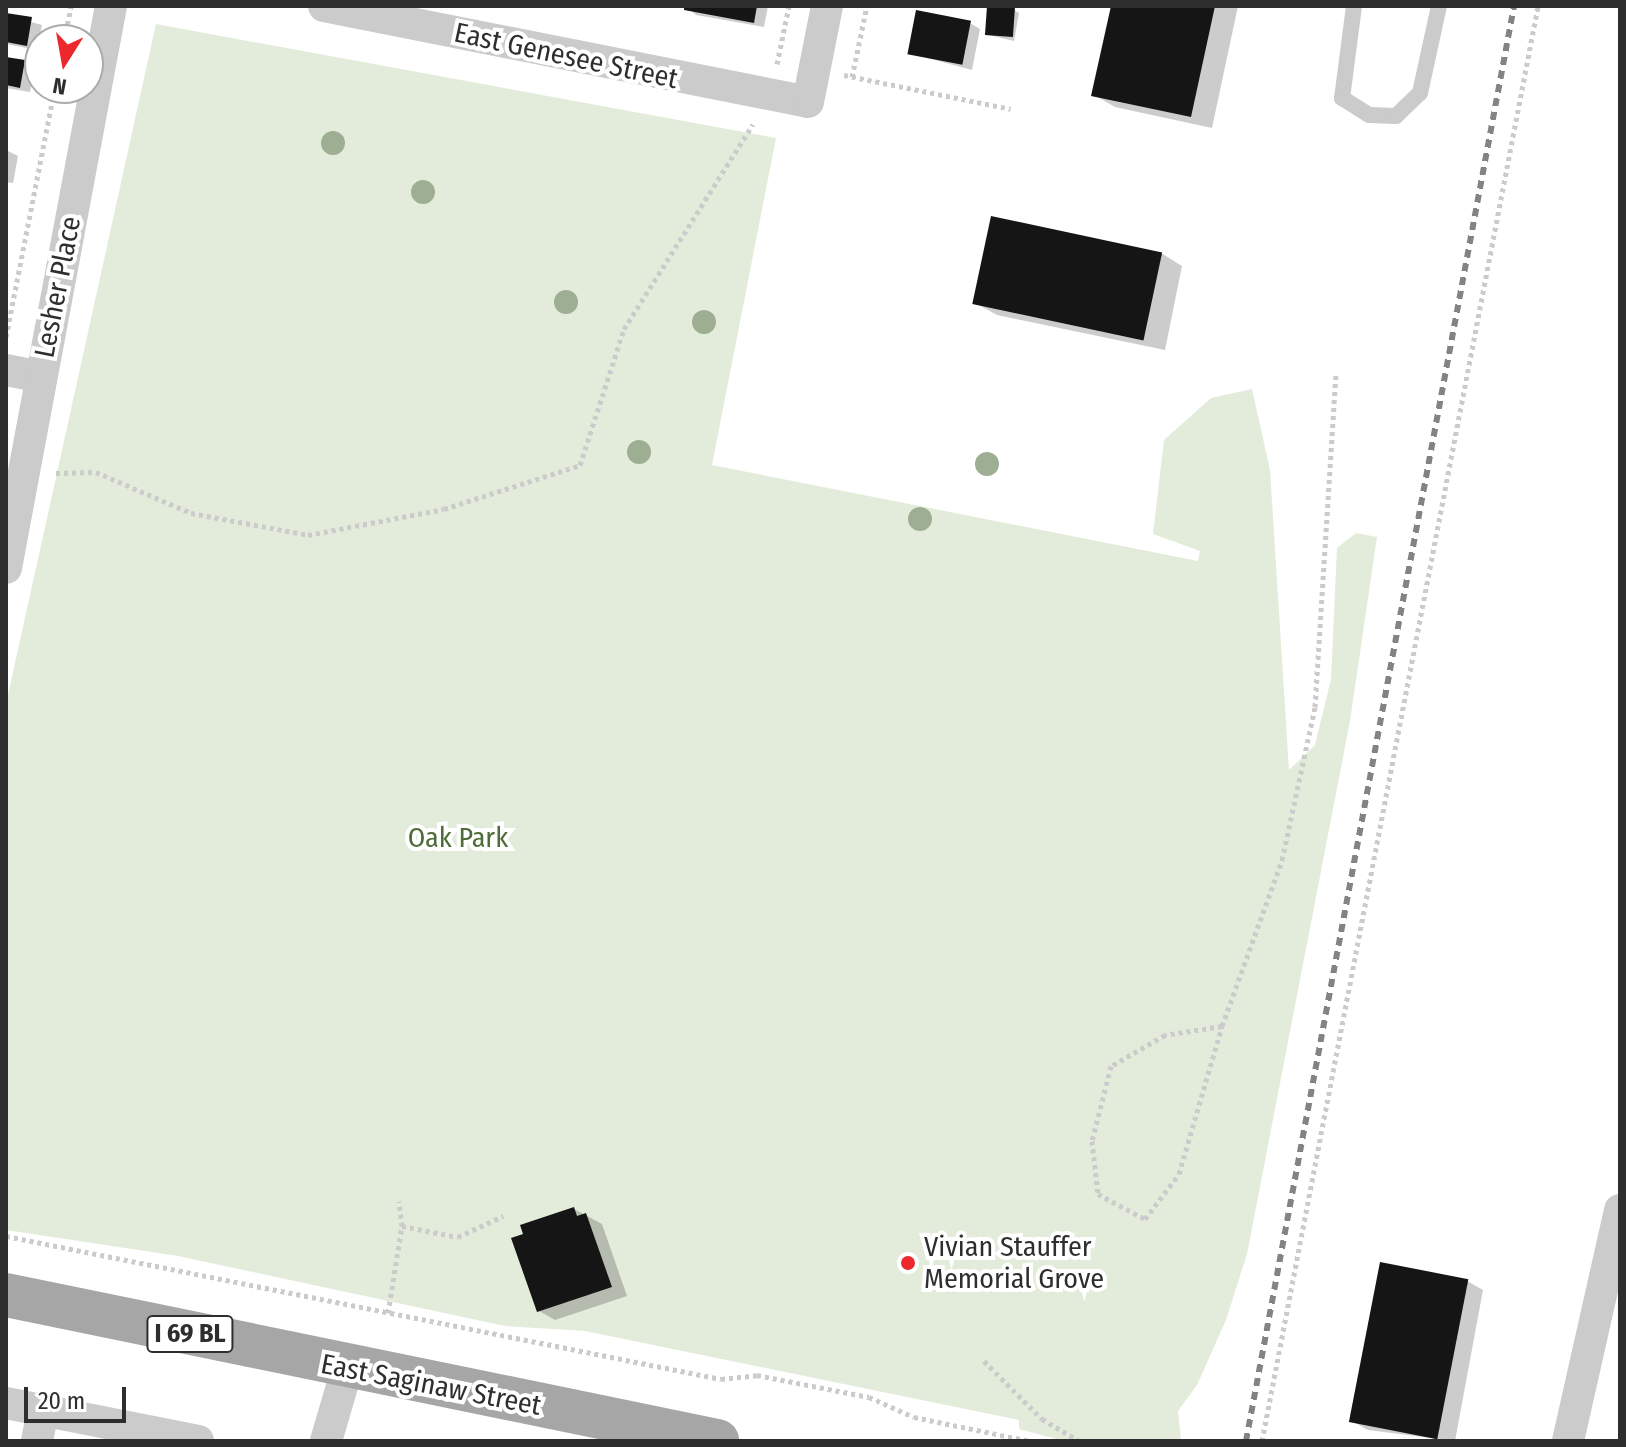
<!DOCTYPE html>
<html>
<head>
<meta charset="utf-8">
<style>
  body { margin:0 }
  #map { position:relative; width:1626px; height:1447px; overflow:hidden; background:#fff; font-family:"Fira Sans Condensed",sans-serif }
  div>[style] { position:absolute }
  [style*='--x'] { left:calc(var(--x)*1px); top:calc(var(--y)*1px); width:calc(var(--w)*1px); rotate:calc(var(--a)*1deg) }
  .green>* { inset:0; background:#e3ecdb }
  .shadow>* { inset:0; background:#0003 }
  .building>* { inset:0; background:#151515; transform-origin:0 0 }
  .path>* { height:5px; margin-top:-2.5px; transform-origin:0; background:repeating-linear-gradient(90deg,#cbcbcb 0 4px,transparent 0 8px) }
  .service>* { height:16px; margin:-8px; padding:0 8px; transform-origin:8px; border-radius:8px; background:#cbcbcb }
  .minor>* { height:32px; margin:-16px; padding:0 16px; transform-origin:16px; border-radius:16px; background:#cbcbcb }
  .primary>* { height:44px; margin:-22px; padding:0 22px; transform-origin:22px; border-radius:22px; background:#a6a6a6 }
  .rail>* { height:6px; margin-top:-3px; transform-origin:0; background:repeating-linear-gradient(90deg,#838383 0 8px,transparent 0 14px) }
  .trees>* { width:24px; height:24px; margin:-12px; border-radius:50%; background:#9eae92 }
  .dots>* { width:22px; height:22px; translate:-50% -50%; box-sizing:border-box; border:4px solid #fff; border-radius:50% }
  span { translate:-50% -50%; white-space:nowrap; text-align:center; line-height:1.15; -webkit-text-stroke:8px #fff; paint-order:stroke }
  .shield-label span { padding:2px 6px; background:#fff; border:2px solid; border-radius:6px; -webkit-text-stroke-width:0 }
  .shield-label { font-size:26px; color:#2e2e2e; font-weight:700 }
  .street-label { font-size:28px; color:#2e2e2e }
  .park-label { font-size:28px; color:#4e6c39 }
  .poi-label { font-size:28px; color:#2e2e2e }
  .left { translate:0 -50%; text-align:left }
  .frame { position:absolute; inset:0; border:8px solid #2e2e2e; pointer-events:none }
  .north { position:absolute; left:24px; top:24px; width:80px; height:80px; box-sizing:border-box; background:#fff; border:2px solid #ababab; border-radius:50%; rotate:191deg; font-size:22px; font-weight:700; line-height:32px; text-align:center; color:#2e2e2e }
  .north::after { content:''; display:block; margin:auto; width:28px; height:36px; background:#ed282c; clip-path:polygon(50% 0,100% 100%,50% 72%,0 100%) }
  .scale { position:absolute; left:24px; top:1387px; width:102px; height:36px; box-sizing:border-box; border:4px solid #2e2e2e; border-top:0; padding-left:10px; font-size:24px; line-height:28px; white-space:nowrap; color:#2e2e2e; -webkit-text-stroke:6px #fff; paint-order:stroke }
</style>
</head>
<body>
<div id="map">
  <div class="green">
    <div style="clip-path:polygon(156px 24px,776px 138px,712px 465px,1198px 561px,1200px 551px,1153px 534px,1164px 440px,1211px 398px,1252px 389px,1270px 470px,1289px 770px,1315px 745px,1331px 679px,1337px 548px,1356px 533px,1377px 537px,1350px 721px,1247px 1254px,1226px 1320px,1197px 1385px,1178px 1411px,1181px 1441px,1064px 1441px,1019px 1429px,1019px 1420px,585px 1331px,505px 1326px,178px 1256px,6px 1230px,6px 704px)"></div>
  </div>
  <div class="shadow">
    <div style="clip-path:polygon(686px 6px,768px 6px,764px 27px,696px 15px)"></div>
    <div style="clip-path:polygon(1113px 6px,1238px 6px,1212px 128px,1115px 107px,1094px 95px)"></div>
    <div style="clip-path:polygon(1014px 10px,1019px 13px,1014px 41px,984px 34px)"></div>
    <div style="clip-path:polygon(6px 15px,42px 25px,37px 50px,6px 44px)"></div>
    <div style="clip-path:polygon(970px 23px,980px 29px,972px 70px,909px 53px)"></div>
    <div style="clip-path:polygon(6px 59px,34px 68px,30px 92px,6px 88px)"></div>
    <div style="clip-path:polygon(6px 150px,18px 156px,13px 183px,6px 182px)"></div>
    <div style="clip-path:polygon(1161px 253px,1182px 266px,1165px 350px,997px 315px,975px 303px)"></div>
    <div style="clip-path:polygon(574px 1209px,602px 1224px,627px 1296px,555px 1320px,539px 1311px)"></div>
    <div style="clip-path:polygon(1467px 1281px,1483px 1290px,1455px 1441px,1368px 1430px,1352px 1421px)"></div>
  </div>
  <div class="building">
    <div style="clip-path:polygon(684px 6px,757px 6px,754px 23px,684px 10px)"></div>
    <div style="left:987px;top:6px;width:28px;height:29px;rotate:4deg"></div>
    <div style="clip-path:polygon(1111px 6px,1215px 6px,1191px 117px,1091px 96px)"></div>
    <div style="left:916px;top:10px;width:56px;height:45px;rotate:11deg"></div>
    <div style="clip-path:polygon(6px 13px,32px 17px,27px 46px,6px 42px)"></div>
    <div style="clip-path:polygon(6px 57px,25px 60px,20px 88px,6px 85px)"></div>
    <div style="left:991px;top:216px;width:175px;height:90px;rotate:12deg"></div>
    <div style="clip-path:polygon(574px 1207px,577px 1216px,586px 1213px,612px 1287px,537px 1312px,511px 1238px,523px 1234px,520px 1225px)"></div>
    <div style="left:1380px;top:1262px;width:90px;height:163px;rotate:11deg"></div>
  </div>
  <div class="path">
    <div style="--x:64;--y:40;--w:35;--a:-78"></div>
    <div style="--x:777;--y:64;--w:59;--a:-78.3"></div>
    <div style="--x:844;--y:75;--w:170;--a:11.5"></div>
    <div style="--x:852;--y:77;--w:73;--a:-78.1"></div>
    <div style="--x:6;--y:337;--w:254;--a:-78.9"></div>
    <div style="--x:56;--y:473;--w:40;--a:-1.4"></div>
    <div style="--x:96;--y:472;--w:103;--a:23.3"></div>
    <div style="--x:191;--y:513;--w:119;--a:10.6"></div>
    <div style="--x:308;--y:535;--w:138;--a:-10.8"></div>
    <div style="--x:444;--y:509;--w:143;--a:-17.9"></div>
    <div style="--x:580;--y:465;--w:143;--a:-72.1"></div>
    <div style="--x:624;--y:329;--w:242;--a:-57.8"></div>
    <div style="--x:1222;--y:1026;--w:58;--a:171"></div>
    <div style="--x:1165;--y:1035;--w:62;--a:150.1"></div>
    <div style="--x:1111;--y:1066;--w:77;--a:104.2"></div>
    <div style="--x:1092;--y:1141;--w:53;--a:83.5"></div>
    <div style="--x:1098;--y:1194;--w:53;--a:28"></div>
    <div style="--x:1145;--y:1219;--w:56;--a:-52.9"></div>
    <div style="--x:1179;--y:1174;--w:154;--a:-73.8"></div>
    <div style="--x:1222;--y:1026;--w:177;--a:-70.1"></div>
    <div style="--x:1282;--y:860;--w:157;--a:-77.8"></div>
    <div style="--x:1315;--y:707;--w:332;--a:-86.4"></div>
    <div style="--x:402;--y:1226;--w:57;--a:11.1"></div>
    <div style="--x:458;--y:1237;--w:50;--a:-25"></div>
    <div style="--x:6;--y:1236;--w:729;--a:11.31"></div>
    <div style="--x:721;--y:1379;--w:36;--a:-6"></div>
    <div style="--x:757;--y:1375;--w:114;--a:11.1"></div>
    <div style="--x:869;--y:1397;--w:49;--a:24"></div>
    <div style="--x:914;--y:1417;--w:118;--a:11.7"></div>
    <div style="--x:388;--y:1313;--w:88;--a:-80.9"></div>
    <div style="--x:402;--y:1226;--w:25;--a:-97"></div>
    <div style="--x:984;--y:1361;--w:82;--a:45"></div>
    <div style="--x:1042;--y:1419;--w:43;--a:30.7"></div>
    <div style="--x:1262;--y:1441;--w:1461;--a:-79.11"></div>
  </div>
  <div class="service">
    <div style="--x:1354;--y:6;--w:93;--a:97.4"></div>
    <div style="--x:1342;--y:98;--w:32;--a:32"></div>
    <div style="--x:1369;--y:115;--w:27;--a:2"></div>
    <div style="--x:1396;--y:116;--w:33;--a:-44"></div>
    <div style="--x:1420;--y:93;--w:89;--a:-77.7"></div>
  </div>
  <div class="minor">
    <div style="--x:324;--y:6;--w:493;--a:11.2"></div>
    <div style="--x:808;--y:102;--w:98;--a:-78.8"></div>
    <div style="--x:6;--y:370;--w:36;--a:11"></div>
    <div style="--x:6;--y:568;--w:572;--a:-79.42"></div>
    <div style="--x:6;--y:1403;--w:196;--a:11.2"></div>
    <div style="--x:37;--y:1441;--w:31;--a:-79"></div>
    <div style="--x:326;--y:1441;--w:75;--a:-73.7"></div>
    <div style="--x:1568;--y:1441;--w:237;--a:-77.3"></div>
  </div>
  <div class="primary">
    <div style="--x:6;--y:1295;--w:726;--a:11.6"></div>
  </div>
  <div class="rail">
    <div style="--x:1246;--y:1441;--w:1460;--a:-79.42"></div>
  </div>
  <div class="trees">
    <div style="left:333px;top:143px"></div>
    <div style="left:423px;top:192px"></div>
    <div style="left:566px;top:302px"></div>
    <div style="left:704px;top:322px"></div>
    <div style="left:639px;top:452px"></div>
    <div style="left:987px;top:464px"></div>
    <div style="left:920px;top:519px"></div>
  </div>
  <div class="dots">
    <div style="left:908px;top:1263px;background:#ed282c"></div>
  </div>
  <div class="shield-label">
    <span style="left:190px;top:1334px">I 69 BL</span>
  </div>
  <div class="street-label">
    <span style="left:566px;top:56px;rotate:12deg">East Genesee Street</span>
    <span style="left:58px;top:287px;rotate:-79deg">Lesher Place</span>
    <span style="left:431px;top:1385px;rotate:11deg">East Saginaw Street</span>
  </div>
  <div class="park-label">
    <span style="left:458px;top:838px">Oak Park</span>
  </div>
  <div class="poi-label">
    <span class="left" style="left:924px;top:1263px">Vivian Stauffer<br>Memorial Grove</span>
  </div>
  <div class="frame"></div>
  <div class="north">N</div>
  <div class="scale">20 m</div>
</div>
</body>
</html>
